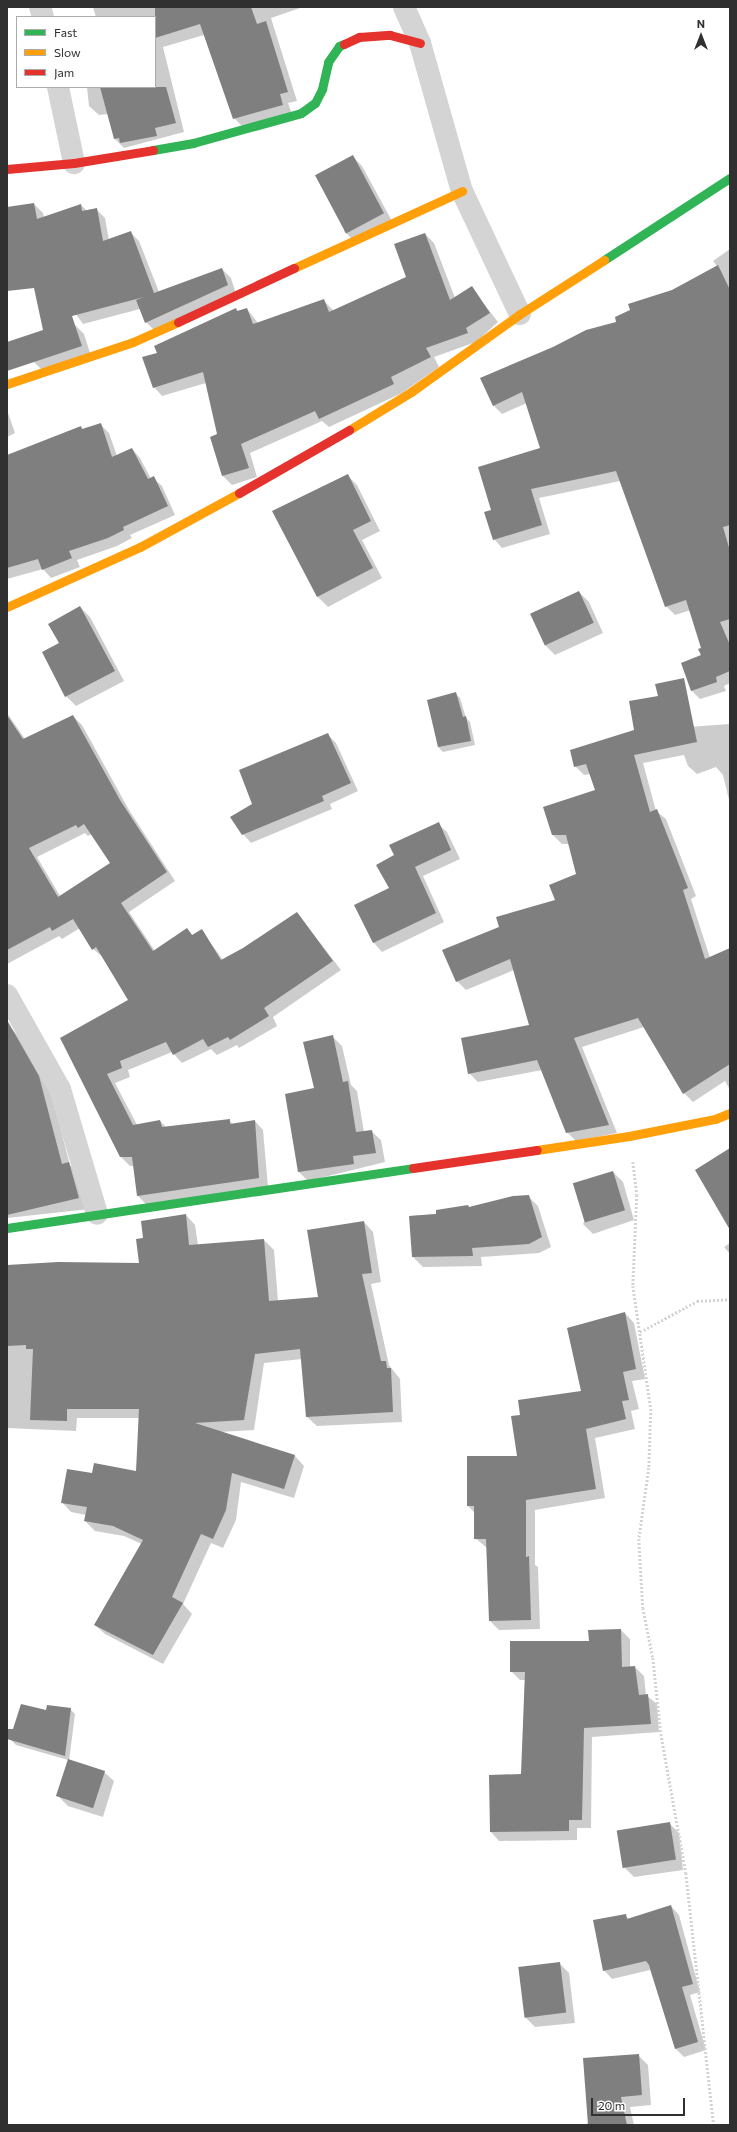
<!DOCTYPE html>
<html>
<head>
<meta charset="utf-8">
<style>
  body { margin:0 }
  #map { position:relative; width:737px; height:2132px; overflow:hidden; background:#fff; font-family:Commissioner,sans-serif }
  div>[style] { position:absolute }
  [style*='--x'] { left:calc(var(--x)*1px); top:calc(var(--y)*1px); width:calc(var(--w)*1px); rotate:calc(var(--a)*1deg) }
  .shadow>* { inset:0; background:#0003 }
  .building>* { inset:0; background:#7f7f7f; transform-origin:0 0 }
  .path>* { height:2.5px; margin-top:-1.25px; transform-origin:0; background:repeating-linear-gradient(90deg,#d3d3d3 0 2px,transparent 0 4px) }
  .street>* { height:22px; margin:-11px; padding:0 11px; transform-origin:11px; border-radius:11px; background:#d4d4d4 }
  .fast>* { height:9px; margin:-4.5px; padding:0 4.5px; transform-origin:4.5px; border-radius:4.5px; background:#30b455 }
  .slow>* { height:9px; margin:-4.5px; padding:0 4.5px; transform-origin:4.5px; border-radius:4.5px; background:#ff9f0a }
  .jam>* { height:9px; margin:-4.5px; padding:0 4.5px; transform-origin:4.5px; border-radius:4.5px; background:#e5322d }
  span { translate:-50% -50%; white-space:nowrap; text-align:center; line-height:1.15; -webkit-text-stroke:4px #fff; paint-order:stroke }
  .frame { position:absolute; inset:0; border:8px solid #303030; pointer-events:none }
  .legend { position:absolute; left:16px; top:16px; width:140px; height:72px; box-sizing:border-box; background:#fff; border:1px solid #acacac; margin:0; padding:5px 7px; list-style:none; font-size:12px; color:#303030 }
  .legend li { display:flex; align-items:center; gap:8px; height:20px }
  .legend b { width:20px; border:1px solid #acacac }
  .north { position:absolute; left:681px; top:16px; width:40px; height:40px; -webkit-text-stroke:3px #fff; paint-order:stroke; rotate:0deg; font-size:11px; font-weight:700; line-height:16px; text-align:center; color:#303030 }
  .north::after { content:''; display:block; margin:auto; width:14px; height:18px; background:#303030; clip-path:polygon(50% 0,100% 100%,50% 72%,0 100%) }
  .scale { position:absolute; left:591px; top:2098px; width:94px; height:18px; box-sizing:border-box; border:2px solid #303030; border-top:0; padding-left:5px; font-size:12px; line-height:14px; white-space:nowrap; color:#303030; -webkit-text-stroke:3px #fff; paint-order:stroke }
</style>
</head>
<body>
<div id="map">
  <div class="shadow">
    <div style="clip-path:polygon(93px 7px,303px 7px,271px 18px,297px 101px,288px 103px,292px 114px,244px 128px,234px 118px,204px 35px,163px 47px,184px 132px,124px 148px,115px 139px,108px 114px,99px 115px,89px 106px,87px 87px,155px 87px,155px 17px,96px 17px)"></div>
    <div style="clip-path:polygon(352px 156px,362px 166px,393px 223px,354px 241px,344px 231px)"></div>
    <div style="clip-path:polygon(34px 204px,43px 213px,44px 218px,81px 205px,87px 211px,96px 209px,105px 218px,109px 240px,130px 232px,139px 241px,159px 292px,222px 269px,231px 278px,236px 294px,155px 331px,146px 322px,140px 309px,83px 324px,42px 267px,7px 267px,7px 208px)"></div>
    <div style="clip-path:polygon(425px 234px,434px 243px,455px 298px,471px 287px,498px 322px,476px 342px,434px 357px,439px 367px,402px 393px,329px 427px,322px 421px,250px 453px,257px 477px,232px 485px,223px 476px,211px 437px,218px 435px,206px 383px,162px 396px,154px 387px,158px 353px,236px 309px,239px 312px,247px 309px,258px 323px,324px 301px,334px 311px,408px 278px)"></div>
    <div style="clip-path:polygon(730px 249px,730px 683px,724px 686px,726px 691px,700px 699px,692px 691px,702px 649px,691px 610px,675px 615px,666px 606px,620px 481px,539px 498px,550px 534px,502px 548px,494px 539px,492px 511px,541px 448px,527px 403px,502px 414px,493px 405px,617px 323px,717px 266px,713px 261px)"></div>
    <div style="clip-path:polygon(74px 324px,84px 334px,91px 356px,44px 372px,34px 362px)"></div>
    <div style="clip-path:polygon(7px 410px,15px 433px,7px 437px)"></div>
    <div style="clip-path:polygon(100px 424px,109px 433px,117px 456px,132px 449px,140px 458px,151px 479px,153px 478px,162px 486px,175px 515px,130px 535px,132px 538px,117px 546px,77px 560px,80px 567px,51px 578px,43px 569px,7px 579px,7px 494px,80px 427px,83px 430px)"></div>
    <div style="clip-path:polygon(347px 475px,357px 485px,380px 531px,362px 540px,382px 578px,328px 607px,318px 597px,273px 512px)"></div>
    <div style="clip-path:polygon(579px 592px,589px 602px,603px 633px,555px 655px,545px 645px)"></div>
    <div style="clip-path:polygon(80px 607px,90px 617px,124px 681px,76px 706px,66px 696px,60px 643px)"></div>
    <div style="clip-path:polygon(455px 693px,460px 698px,466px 718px,470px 722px,475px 745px,443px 752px,438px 747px,428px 701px)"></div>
    <div style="clip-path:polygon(evenodd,7px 713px,25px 739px,73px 716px,82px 725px,129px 810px,175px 881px,129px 912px,155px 951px,187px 929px,193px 936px,201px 930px,223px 960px,244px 949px,297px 913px,341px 970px,273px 1017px,277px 1026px,239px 1048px,237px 1045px,217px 1055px,211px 1049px,182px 1063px,172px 1052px,128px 1070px,130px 1077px,115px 1083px,137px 1125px,160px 1121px,166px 1127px,229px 1120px,234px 1125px,255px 1121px,263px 1130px,268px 1187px,147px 1205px,138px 1196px,134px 1166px,130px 1166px,121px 1157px,62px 1038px,129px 1000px,103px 957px,93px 949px,80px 928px,62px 939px,59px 936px,7px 964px,7px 713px,85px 833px,88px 836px,92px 834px,112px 863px,60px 896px,37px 857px,85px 833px)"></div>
    <div style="clip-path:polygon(730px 724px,730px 804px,723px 775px,716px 767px,697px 774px,688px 766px,684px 755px,643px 763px,656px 811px,666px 819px,696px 896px,691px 899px,710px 958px,730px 949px,730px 1090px,725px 1081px,693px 1102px,684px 1093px,644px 1027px,582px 1047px,617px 1133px,576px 1141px,567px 1132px,542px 1070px,478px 1082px,469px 1073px,530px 1025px,514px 970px,466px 990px,457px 981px,500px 927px,556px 901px,577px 875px,569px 844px,562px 844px,553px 835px,596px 791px,590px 774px,584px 775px,575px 766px,632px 731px)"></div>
    <div style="clip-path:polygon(328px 735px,336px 743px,358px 791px,330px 804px,332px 809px,251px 843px,243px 834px,253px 804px)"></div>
    <div style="clip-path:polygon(438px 824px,447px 832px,460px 859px,423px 876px,444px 922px,382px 952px,374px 943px,355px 906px,390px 889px,395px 856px)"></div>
    <div style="clip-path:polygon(11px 1028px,22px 1040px,50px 1089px,70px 1165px,80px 1175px,90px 1209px,7px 1218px,7px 1030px)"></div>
    <div style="clip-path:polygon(332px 1036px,342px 1046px,351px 1085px,357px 1091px,364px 1132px,371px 1131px,381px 1140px,385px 1162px,308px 1181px,299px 1172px,315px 1089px)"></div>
    <div style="clip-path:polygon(613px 1172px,623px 1182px,634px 1220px,593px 1234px,583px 1224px)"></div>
    <div style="clip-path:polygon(528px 1196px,538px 1206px,551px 1247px,539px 1253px,481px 1257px,482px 1266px,423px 1267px,413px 1257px,410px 1216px,437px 1214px)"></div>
    <div style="clip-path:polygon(186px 1215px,195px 1225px,198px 1245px,264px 1240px,274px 1250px,278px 1301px,320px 1297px,364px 1222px,373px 1232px,381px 1282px,371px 1284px,389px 1365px,400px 1379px,402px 1422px,317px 1426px,307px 1417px,302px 1359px,264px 1363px,254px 1430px,219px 1432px,295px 1456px,304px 1466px,294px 1498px,241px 1482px,236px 1520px,223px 1548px,211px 1543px,183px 1604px,192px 1614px,163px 1664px,105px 1634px,95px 1625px,142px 1544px,124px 1536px,95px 1531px,85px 1521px,86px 1515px,71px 1512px,62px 1502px,93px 1474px,137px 1472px,139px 1418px,77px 1418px,76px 1431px,7px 1428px,7px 1266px,140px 1264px,144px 1239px)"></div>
    <div style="clip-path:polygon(730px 1243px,730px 1254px,724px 1247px)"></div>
    <div style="clip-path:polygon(625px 1313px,634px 1323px,645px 1379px,632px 1381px,639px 1409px,631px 1411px,635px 1429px,595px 1438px,605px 1498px,535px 1510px,535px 1565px,538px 1567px,540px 1629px,499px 1630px,490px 1621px,487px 1548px,475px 1538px,475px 1513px,468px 1506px,518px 1457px,522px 1416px,583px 1391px)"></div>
    <div style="clip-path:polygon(621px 1630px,630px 1639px,630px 1667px,635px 1667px,644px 1676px,646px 1695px,657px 1704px,659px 1732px,592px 1737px,591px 1828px,577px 1828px,577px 1840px,499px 1841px,491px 1832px,522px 1775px,525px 1680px,520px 1680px,511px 1671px)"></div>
    <div style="clip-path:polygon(70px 1709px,75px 1714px,69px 1761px,104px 1772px,114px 1781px,103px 1817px,68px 1806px,58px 1796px,68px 1760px,16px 1745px,11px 1740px,47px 1712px)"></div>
    <div style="clip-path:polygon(669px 1823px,679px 1833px,683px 1870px,634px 1877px,624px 1867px)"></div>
    <div style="clip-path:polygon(671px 1906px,679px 1915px,700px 1992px,690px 1995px,706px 2050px,684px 2057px,676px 2049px,650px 1970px,612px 1979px,604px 1970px,626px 1916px,629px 1919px)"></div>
    <div style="clip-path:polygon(559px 1963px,569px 1973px,575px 2023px,535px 2027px,525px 2017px)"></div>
    <div style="clip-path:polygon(638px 2055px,648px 2065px,651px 2105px,630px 2107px,634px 2125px,586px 2125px)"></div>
  </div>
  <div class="building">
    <div style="clip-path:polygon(155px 7px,251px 7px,257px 24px,266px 21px,288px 92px,280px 94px,283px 105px,233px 119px,200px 24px,155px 38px)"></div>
    <div style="clip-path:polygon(100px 87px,166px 87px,176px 123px,155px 128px,157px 136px,120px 143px,119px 138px,114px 139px)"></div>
    <div style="left:353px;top:155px;width:66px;height:43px;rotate:62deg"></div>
    <div style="clip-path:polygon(34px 203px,37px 219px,81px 204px,82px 211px,97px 208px,103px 241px,131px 231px,154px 293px,222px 268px,228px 285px,145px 323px,136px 300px,144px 297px,72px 316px,82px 346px,7px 371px,7px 342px,43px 330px,34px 288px,7px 291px,7px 207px)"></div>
    <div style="clip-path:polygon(425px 233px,450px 300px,472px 286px,490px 313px,466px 328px,468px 333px,426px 348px,431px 357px,391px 377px,394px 384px,319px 419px,315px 411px,241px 444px,249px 468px,222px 476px,210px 437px,217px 434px,203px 372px,153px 388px,142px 357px,157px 353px,154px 346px,236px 308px,237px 311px,247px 308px,253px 324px,324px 299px,329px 312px,406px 277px,394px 244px)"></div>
    <div style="clip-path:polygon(718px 265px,730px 290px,730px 525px,723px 527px,730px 551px,730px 619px,720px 622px,730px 645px,730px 671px,716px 677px,717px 682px,691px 691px,681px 663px,701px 655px,698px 649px,701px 648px,686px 600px,665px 607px,616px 471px,531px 489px,542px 525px,493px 540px,484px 512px,491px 510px,478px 467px,540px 448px,522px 392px,493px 406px,480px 378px,553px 347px,586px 330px,616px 322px,615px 317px,630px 310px,628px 304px,672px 290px)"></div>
    <div style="clip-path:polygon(101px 423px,112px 457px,132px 448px,148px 479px,154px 476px,168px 506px,123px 527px,124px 530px,108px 538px,69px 551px,72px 558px,42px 570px,38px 559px,7px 568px,7px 455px,81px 426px,82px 429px)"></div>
    <div style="clip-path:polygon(348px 474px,371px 521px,353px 530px,373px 568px,317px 597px,272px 511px)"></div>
    <div style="left:579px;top:591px;width:35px;height:54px;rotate:65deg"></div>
    <div style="clip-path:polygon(80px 606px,115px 671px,65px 697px,42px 652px,59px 643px,48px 624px)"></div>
    <div style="clip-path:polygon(684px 678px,697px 742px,634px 755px,650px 812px,657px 809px,688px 888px,683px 890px,705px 959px,730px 948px,730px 1064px,683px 1094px,638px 1018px,574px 1038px,609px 1125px,566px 1133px,537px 1060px,468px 1074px,461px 1038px,529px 1025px,510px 959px,456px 982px,442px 950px,499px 927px,496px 917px,555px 900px,549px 885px,576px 874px,566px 835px,552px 835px,543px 807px,595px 790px,586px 764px,574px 767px,570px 750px,634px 730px,629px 701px,658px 696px,655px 684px)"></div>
    <div style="clip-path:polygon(456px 692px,463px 717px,466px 716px,471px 741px,438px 747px,427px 700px)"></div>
    <div style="clip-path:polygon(evenodd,7px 715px,23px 739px,73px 715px,120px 800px,167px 872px,121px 903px,153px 951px,187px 928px,192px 935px,202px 929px,221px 960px,243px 948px,297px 912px,333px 961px,264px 1008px,269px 1016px,230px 1040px,228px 1037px,208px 1047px,203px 1039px,173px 1055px,166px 1042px,120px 1061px,122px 1068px,107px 1074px,133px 1125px,160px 1120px,162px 1127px,230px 1119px,230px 1124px,255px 1120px,259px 1178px,137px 1196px,132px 1157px,120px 1157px,60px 1038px,128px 1000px,96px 947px,92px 950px,73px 919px,52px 931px,50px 927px,7px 950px,7px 715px,84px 824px,110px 863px,58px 897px,29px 848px,76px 825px,78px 828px,84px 824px)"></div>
    <div style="clip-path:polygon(328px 733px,351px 783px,322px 796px,324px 801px,242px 835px,230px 817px,252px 804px,239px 770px)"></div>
    <div style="clip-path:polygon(439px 822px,451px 850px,415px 867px,436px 913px,373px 943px,354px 905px,389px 888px,376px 865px,394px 855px,389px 845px)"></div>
    <div style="clip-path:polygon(7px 1020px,39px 1076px,62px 1164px,69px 1162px,79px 1198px,7px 1215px)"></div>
    <div style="clip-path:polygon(333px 1035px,343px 1082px,348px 1081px,356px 1132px,372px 1130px,376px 1153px,353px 1156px,354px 1164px,298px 1172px,285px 1094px,314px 1088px,303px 1042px)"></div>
    <div style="clip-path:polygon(730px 1148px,730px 1230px,695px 1170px)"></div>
    <div style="left:613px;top:1171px;width:41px;height:42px;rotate:73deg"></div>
    <div style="clip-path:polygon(529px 1195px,542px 1237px,529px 1244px,472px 1248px,473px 1256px,412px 1257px,409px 1216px,436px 1214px,436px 1210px,468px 1205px,469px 1207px,513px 1196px)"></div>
    <div style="clip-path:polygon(186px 1214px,189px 1245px,264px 1239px,269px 1301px,318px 1297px,307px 1230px,364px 1221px,372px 1273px,362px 1274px,381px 1361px,386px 1361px,387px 1368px,391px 1368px,393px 1412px,306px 1417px,300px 1349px,255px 1354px,244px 1420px,195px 1423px,295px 1455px,284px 1489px,232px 1473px,226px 1510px,213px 1539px,201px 1534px,172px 1597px,183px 1603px,153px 1655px,94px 1625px,143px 1540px,113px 1526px,84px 1521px,87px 1507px,61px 1503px,67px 1469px,92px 1473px,94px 1463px,136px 1471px,139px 1409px,67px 1409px,67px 1421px,30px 1420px,33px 1349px,26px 1349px,26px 1345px,7px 1346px,7px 1265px,58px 1262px,139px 1263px,136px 1239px,143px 1238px,141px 1221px)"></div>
    <div style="clip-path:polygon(625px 1312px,636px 1369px,623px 1372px,629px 1400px,622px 1401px,626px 1419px,586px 1429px,596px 1489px,526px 1500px,526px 1557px,529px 1556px,531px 1620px,489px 1621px,486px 1539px,474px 1539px,474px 1506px,467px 1506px,467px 1456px,517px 1456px,511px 1416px,520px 1415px,518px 1400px,581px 1391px,567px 1328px)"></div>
    <div style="clip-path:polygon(621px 1629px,622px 1667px,635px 1666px,639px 1695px,648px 1694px,651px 1724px,584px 1728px,582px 1820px,569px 1820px,569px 1831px,490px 1832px,489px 1775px,521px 1774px,525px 1672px,510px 1672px,510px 1641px,589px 1641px,588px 1630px)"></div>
    <div style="clip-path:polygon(21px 1704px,46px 1710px,47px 1705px,71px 1708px,65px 1756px,7px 1739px,7px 1729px,13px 1729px)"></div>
    <div style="left:68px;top:1759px;width:39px;height:39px;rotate:18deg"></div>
    <div style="left:670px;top:1822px;width:38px;height:54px;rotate:81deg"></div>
    <div style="clip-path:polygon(671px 1905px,693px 1984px,682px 1987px,698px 2042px,675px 2049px,649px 1965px,646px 1961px,603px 1971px,593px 1920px,626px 1914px,627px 1919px)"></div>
    <div style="left:560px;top:1962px;width:51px;height:42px;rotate:83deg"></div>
    <div style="clip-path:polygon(639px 2054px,642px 2095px,621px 2097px,627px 2125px,588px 2125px,583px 2058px)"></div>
  </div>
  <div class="path">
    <div style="--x:633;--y:1162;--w:33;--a:83"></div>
    <div style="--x:637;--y:1195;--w:91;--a:92.5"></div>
    <div style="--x:633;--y:1286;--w:124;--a:81.7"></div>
    <div style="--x:651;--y:1409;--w:59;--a:91.9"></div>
    <div style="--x:649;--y:1468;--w:72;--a:98"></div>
    <div style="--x:639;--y:1539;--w:69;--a:86.7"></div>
    <div style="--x:643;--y:1608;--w:51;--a:78.7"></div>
    <div style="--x:653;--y:1658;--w:76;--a:84"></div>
    <div style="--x:661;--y:1734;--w:141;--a:79.8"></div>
    <div style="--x:686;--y:1873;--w:254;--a:83.7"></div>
    <div style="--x:640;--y:1332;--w:65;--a:-28.5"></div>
    <div style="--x:697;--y:1301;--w:33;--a:-3"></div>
  </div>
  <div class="street">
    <div style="--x:40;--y:7;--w:10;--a:73"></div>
    <div style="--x:404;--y:7;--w:39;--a:66"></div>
    <div style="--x:420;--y:43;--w:154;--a:74.2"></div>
    <div style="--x:462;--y:191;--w:136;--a:64.8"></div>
    <div style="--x:58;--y:87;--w:78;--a:78.1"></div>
    <div style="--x:7;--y:995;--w:108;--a:60.6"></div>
    <div style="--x:60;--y:1089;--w:130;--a:73.5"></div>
  </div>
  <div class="fast">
    <div style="--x:153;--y:150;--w:41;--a:-9.9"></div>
    <div style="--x:193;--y:143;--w:112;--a:-15.5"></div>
    <div style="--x:301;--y:113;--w:17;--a:-36"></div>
    <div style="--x:315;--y:103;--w:16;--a:-63"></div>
    <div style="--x:322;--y:89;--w:28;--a:-77"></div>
    <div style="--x:328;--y:62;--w:19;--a:-55"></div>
    <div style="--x:339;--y:46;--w:5;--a:-22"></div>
    <div style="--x:604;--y:260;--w:150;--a:-33.1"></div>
    <div style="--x:7;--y:1228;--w:410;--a:-8.4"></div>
  </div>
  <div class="slow">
    <div style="--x:294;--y:268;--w:185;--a:-24.6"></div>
    <div style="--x:7;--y:384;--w:133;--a:-18.4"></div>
    <div style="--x:133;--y:342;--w:49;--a:-24"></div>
    <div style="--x:349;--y:430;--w:73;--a:-31.5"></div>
    <div style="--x:411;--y:392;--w:134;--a:-35.6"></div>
    <div style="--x:520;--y:314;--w:100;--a:-32.7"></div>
    <div style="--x:7;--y:607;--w:146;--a:-24.3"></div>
    <div style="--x:140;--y:547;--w:113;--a:-28.6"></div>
    <div style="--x:537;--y:1150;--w:93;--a:-8.7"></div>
    <div style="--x:629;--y:1136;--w:88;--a:-11.2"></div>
    <div style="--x:715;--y:1119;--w:16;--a:-22"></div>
  </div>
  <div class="jam">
    <div style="--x:344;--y:44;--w:17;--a:-25"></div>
    <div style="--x:359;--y:37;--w:31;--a:-4"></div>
    <div style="--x:390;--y:35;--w:31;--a:15"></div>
    <div style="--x:7;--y:169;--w:67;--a:-5.1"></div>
    <div style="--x:74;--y:163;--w:80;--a:-9.3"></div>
    <div style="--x:178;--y:322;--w:128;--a:-25"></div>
    <div style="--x:239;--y:493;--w:127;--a:-29.8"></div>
    <div style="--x:413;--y:1168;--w:125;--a:-8.3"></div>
  </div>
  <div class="frame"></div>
  <ul class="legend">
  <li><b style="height:5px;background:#30b455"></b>Fast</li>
  <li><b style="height:5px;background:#ff9f0a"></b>Slow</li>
  <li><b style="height:5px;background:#e5322d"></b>Jam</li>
  </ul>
  <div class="north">N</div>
  <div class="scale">20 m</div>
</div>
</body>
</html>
